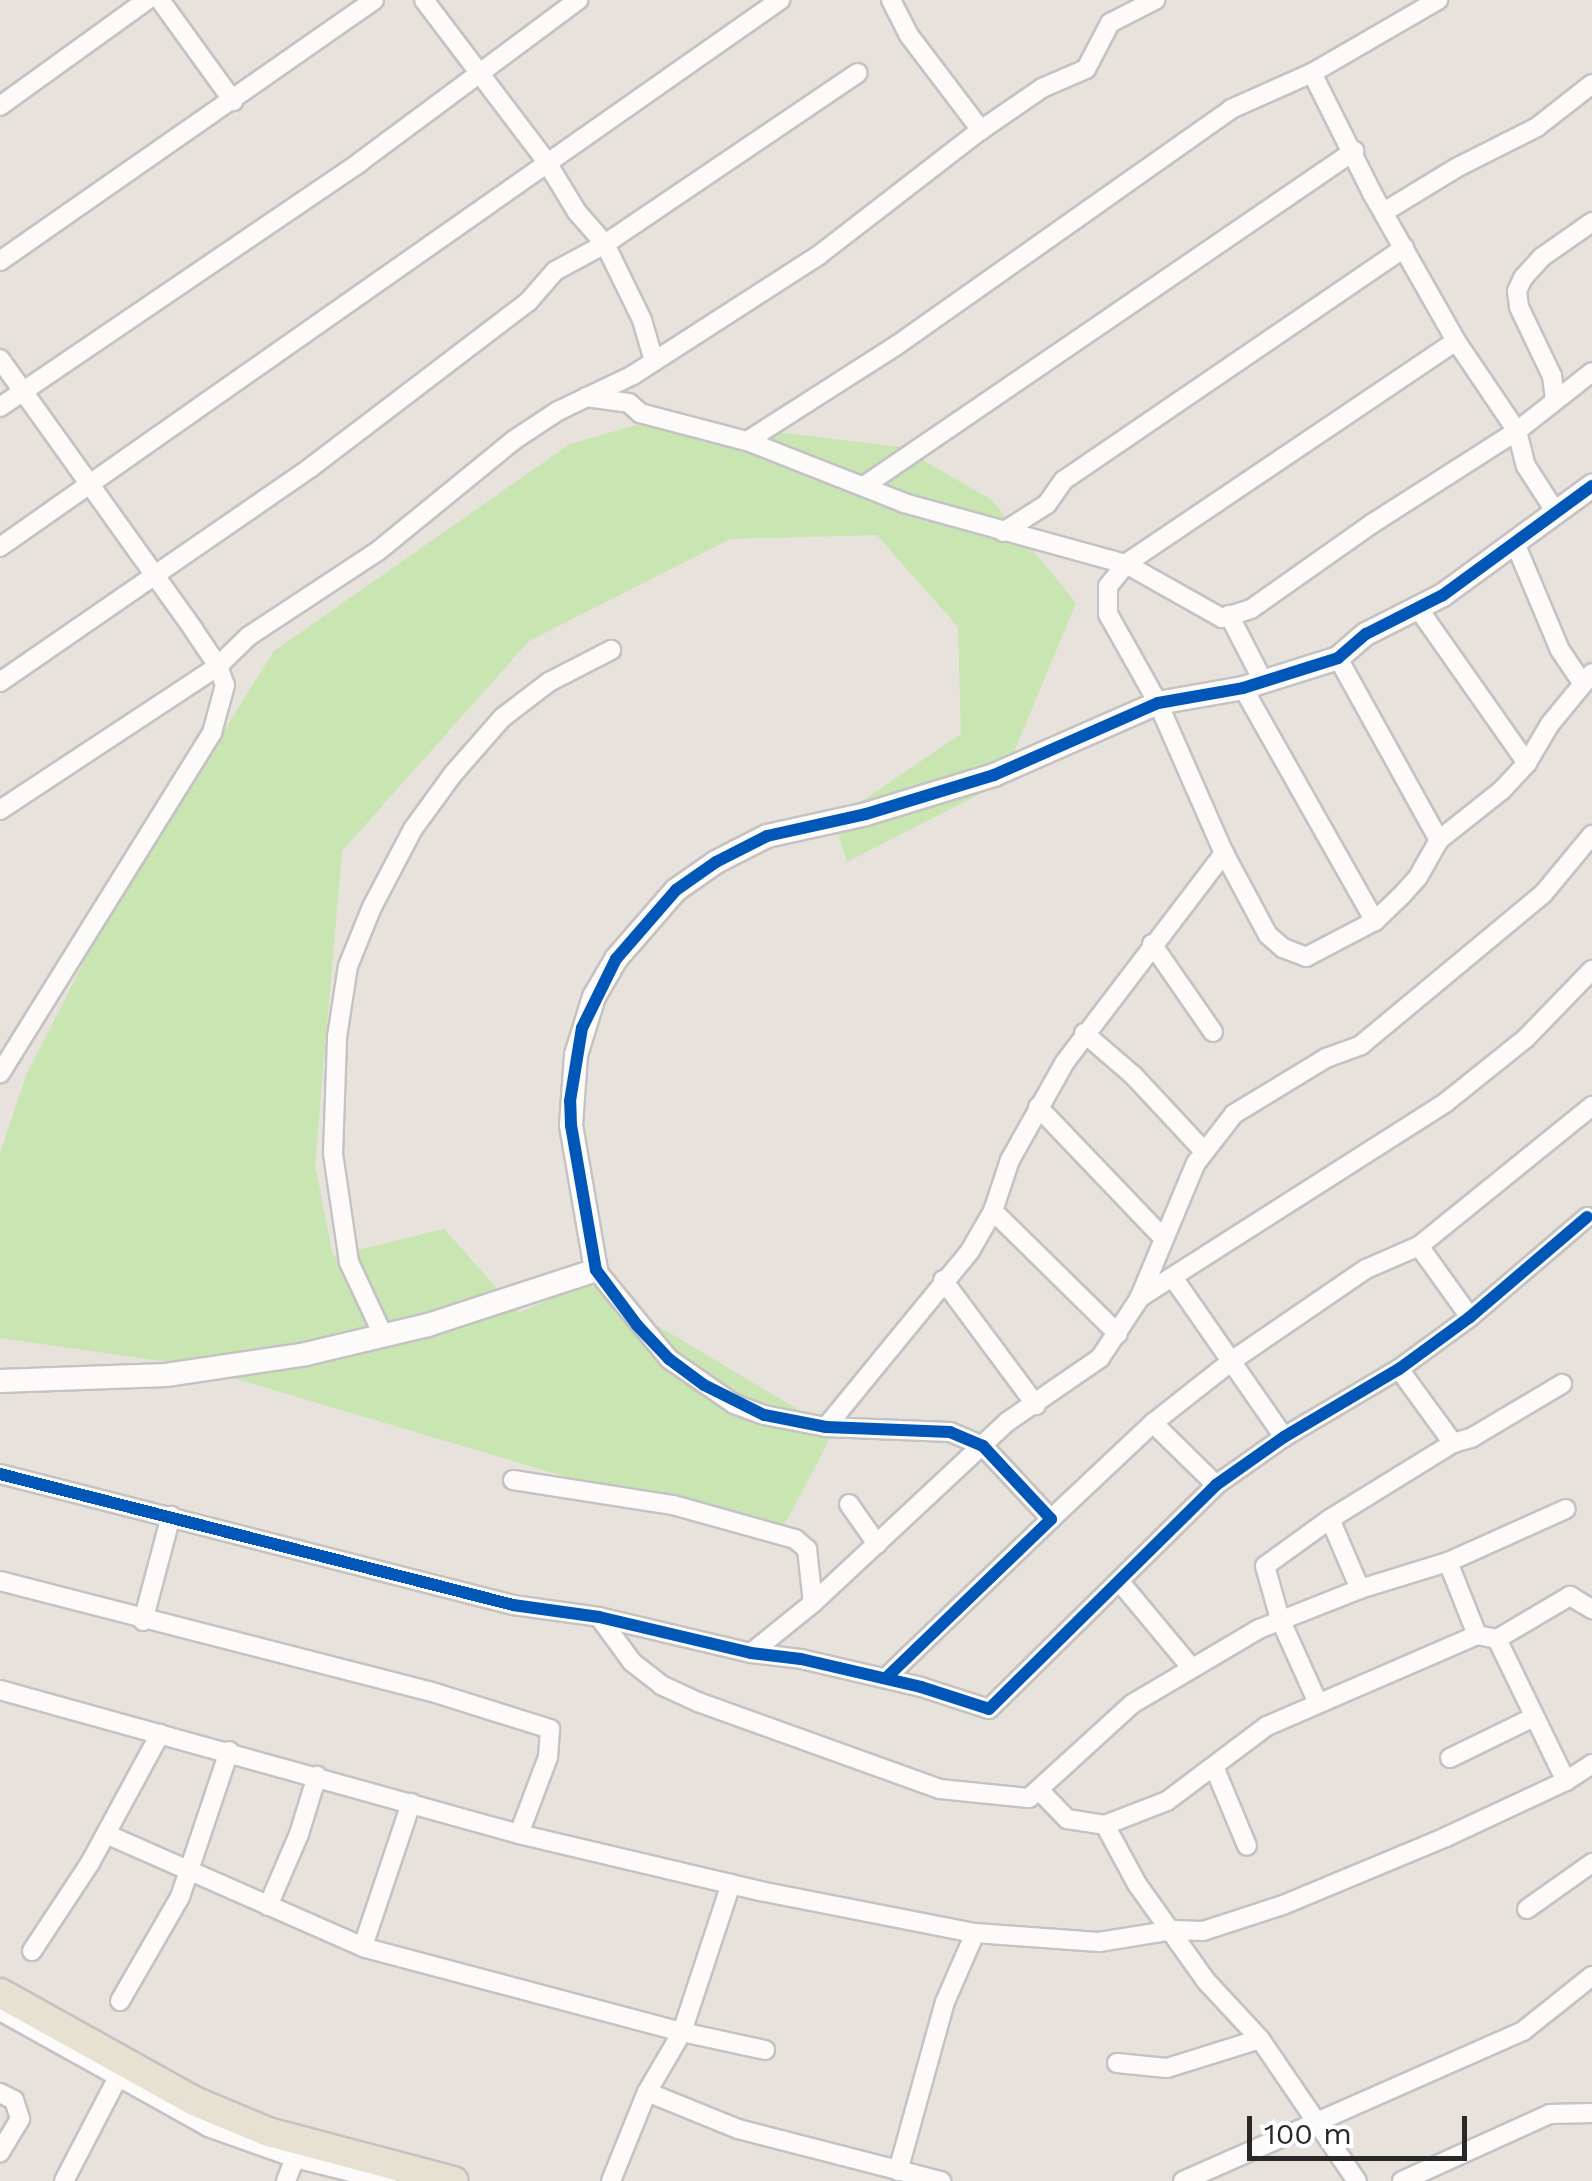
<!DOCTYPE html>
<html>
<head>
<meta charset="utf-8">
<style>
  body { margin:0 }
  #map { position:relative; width:1592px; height:2181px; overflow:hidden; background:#e8e2dc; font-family:"Work Sans",sans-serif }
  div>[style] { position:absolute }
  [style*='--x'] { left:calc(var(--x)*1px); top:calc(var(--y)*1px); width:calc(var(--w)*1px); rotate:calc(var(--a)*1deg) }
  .green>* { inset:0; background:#c8e5b2 }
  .roads { filter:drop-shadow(2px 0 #c4c2c3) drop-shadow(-2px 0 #c4c2c3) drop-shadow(0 2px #c4c2c3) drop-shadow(0 -2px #c4c2c3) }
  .minor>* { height:18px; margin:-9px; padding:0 9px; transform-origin:9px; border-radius:9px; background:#fcfbfa }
  .tertiary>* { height:22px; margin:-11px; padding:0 11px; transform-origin:11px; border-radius:11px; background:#fcfbfa }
  .primary>* { height:28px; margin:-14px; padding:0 14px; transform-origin:14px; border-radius:14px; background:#e7e1d1 }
  .cycleway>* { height:12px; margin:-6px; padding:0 6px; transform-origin:6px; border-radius:6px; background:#0057b8 }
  span { translate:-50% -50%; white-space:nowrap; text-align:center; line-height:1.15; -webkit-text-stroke:8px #fff; paint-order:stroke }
  .scale { position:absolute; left:1247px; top:2116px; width:220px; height:45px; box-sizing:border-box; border:5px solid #282828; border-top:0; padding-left:12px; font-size:30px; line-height:35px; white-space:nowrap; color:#282828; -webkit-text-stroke:8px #fff; paint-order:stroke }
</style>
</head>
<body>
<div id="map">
  <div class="green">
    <div style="clip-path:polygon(660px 418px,900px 447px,992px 500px,1076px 603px,1001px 783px,847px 862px,834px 820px,961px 734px,958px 627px,877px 535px,730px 539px,529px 641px,342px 851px,315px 1165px,333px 1256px,444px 1229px,519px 1313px,586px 1283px,834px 1431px,777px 1539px,189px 1365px,0 1338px,0 1153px,27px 1073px,104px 923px,274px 651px,570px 444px)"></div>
  </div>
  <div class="roads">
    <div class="minor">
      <div style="--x:160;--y:0;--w:125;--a:54.1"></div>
      <div style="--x:424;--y:0;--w:202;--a:52.8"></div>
      <div style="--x:546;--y:161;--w:60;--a:58.7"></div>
      <div style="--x:577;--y:212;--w:43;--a:48.8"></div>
      <div style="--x:605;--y:244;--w:85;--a:64"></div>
      <div style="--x:642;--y:320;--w:43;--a:73.7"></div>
      <div style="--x:891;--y:0;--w:38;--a:63"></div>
      <div style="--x:908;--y:34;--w:121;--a:52.8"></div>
      <div style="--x:1312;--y:73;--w:134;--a:63.4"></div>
      <div style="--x:1372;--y:193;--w:170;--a:60.4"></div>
      <div style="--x:1456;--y:341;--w:109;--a:55.9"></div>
      <div style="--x:1517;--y:431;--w:36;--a:76"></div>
      <div style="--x:1526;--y:466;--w:54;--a:57.2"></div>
      <div style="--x:0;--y:106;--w:181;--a:-35.8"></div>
      <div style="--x:1384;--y:212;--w:84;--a:-31.4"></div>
      <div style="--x:1456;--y:168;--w:91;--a:-26.8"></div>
      <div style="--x:1537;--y:127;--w:70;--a:-38"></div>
      <div style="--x:0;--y:261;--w:456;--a:-34.9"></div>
      <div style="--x:1456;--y:341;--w:398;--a:146"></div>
      <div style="--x:1126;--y:564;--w:28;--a:129"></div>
      <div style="--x:1108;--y:586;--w:28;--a:90"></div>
      <div style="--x:1108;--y:614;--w:102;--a:60.7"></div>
      <div style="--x:1158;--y:703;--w:164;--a:66.3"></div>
      <div style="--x:1224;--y:853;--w:93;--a:61.8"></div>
      <div style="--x:1268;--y:935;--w:20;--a:41"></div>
      <div style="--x:1283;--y:948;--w:25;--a:21"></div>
      <div style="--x:1306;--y:957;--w:78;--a:-27.6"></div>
      <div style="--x:1375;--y:921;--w:36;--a:-44"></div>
      <div style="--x:1401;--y:896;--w:25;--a:-48"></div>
      <div style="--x:1418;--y:877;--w:43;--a:-60.4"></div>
      <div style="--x:1439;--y:840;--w:80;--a:-38.4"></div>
      <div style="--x:1502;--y:790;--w:37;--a:-47"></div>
      <div style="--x:1527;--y:763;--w:45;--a:-59.5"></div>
      <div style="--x:1550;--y:724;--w:66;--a:-50.5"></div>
      <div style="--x:0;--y:359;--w:332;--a:54.4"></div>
      <div style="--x:193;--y:629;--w:45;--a:56"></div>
      <div style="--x:218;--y:666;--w:20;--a:70"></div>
      <div style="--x:225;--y:685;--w:50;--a:105.2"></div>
      <div style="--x:212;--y:733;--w:401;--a:121.9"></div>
      <div style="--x:586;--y:397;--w:43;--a:7.9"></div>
      <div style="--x:629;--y:403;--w:15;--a:42"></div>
      <div style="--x:640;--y:413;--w:111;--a:14.7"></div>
      <div style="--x:747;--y:441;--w:169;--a:21.5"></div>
      <div style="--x:904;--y:503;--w:230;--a:15.4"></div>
      <div style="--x:1126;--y:564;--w:110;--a:29.4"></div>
      <div style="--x:1222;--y:618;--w:30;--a:-17"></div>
      <div style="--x:1251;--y:609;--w:149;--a:-35.2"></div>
      <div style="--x:1373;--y:523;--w:171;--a:-32.6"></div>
      <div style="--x:1517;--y:431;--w:95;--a:-38.2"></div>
      <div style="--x:1555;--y:400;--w:24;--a:-97"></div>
      <div style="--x:1552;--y:376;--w:76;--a:-115.6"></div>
      <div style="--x:1519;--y:307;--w:16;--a:-97"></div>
      <div style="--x:1517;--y:291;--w:14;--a:-65"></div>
      <div style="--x:1523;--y:278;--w:28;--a:-48"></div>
      <div style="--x:1542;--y:257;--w:61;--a:-35"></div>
      <div style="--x:0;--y:407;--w:435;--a:-34.2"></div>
      <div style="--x:360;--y:162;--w:272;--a:-36.6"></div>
      <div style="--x:747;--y:441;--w:178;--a:-32.6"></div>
      <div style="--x:897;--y:345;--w:409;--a:-35.2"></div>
      <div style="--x:1231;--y:109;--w:89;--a:-24"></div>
      <div style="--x:1312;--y:73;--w:146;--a:-30.1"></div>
      <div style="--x:864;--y:486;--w:594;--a:-34.36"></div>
      <div style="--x:1003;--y:532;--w:52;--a:-32.5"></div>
      <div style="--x:1047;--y:504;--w:29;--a:-55"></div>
      <div style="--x:1064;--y:480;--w:412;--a:-34.3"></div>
      <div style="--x:1515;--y:543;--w:116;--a:67.2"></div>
      <div style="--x:1560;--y:650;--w:41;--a:55.9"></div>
      <div style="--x:0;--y:547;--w:953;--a:-35.04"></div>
      <div style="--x:1420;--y:611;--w:186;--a:54.9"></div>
      <div style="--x:1229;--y:615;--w:74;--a:62.7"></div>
      <div style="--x:1338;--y:658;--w:208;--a:61"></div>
      <div style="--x:0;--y:682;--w:377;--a:-34.6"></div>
      <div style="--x:310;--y:468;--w:274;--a:-37.3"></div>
      <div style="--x:528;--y:302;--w:41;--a:-48.9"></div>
      <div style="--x:555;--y:271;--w:57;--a:-28.4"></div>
      <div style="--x:605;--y:244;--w:305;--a:-34.1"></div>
      <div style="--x:1243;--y:688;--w:268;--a:60.5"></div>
      <div style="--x:0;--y:810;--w:261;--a:-33.4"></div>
      <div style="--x:218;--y:666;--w:43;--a:-44.1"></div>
      <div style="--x:249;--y:636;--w:154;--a:-33.4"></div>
      <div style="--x:378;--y:551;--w:176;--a:-39.2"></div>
      <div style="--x:514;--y:440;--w:53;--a:-33.4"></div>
      <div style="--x:558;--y:411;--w:83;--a:-25.6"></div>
      <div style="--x:633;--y:375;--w:221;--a:-32.8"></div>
      <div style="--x:819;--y:255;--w:205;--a:-37.7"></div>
      <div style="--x:981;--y:130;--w:74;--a:-34.5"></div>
      <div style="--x:1042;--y:88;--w:48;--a:-23.4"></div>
      <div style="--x:1086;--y:69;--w:52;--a:-62.4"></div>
      <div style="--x:1110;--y:23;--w:51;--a:-27.1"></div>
      <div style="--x:1152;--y:944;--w:107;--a:55.3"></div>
      <div style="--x:1084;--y:1033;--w:65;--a:40.6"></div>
      <div style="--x:1133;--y:1075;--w:103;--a:47"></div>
      <div style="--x:1038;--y:1107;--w:182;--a:46.3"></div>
      <div style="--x:993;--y:1211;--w:175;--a:44.5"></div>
      <div style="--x:1419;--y:1246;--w:87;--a:54.3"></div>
      <div style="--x:596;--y:1270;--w:115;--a:50.6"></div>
      <div style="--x:669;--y:1359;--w:79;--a:34.7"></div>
      <div style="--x:734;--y:1404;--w:32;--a:20"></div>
      <div style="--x:764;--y:1415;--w:63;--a:11"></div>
      <div style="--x:826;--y:1427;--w:124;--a:2.3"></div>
      <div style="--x:950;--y:1432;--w:36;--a:23"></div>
      <div style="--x:983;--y:1446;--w:100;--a:47"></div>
      <div style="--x:1051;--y:1519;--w:229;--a:136.1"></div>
      <div style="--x:1174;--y:1279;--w:193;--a:55.2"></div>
      <div style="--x:943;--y:1280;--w:156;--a:53.4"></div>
      <div style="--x:1139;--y:1298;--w:363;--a:-32.5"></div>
      <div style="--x:1445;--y:1103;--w:104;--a:-38.7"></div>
      <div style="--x:1526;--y:1038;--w:95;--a:-45.9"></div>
      <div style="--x:383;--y:1335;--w:81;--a:-115"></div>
      <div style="--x:349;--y:1262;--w:109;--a:-98.4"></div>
      <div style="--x:333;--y:1154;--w:117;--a:-88"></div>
      <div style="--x:337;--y:1037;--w:72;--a:-81.2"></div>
      <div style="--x:348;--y:966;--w:64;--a:-67.9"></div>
      <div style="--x:372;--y:907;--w:88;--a:-62.3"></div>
      <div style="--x:413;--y:829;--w:68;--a:-54"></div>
      <div style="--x:453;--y:774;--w:74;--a:-48.8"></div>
      <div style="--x:502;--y:718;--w:59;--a:-37.5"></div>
      <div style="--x:549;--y:682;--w:70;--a:-27.3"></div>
      <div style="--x:1399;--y:1369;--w:92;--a:53.9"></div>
      <div style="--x:1153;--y:1423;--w:88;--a:44.5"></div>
      <div style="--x:826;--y:1427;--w:227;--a:-50.7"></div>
      <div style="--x:970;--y:1251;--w:46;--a:-60.1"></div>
      <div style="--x:993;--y:1211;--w:54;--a:-71.6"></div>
      <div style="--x:1010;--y:1160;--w:112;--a:-60.7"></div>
      <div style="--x:1065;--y:1062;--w:263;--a:-52.7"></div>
      <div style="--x:0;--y:1474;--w:529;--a:14.32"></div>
      <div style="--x:513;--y:1605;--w:87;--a:7.9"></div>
      <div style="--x:599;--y:1617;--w:156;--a:13.3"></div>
      <div style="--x:751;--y:1653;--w:50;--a:6.8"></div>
      <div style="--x:801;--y:1659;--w:123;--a:13.1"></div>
      <div style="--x:921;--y:1687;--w:71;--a:17.9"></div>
      <div style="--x:989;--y:1709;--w:319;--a:-44.6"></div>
      <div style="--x:1216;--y:1485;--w:83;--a:-35.2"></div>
      <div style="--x:1284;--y:1437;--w:134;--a:-30.6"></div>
      <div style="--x:1399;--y:1369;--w:88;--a:-36.2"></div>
      <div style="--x:1470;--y:1317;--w:154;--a:-40.5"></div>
      <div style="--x:513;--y:1480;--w:162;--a:8.9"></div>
      <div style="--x:673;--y:1505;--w:127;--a:15.6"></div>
      <div style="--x:795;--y:1539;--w:16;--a:40"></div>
      <div style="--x:807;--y:1549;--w:54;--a:83.7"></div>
      <div style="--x:849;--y:1504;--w:49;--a:55"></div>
      <div style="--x:1051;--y:1519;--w:140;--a:-43.3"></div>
      <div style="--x:1153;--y:1423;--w:102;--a:-38.2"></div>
      <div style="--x:1233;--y:1360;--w:161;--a:-34.4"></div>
      <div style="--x:1366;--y:1269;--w:58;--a:-23.5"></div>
      <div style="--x:1419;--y:1246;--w:223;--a:-39"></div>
      <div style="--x:1330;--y:1519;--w:76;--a:66.8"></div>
      <div style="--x:1448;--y:1562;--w:79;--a:68.3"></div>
      <div style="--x:0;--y:1581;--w:443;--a:14.4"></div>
      <div style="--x:429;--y:1691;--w:127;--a:17.4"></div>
      <div style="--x:550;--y:1729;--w:28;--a:94"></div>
      <div style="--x:548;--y:1757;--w:82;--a:110.6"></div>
      <div style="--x:1120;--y:1582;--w:109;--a:50.2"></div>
      <div style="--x:599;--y:1617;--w:56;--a:53.7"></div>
      <div style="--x:632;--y:1662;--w:37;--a:38"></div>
      <div style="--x:661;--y:1685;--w:41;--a:24.7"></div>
      <div style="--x:698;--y:1702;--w:257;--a:19.8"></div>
      <div style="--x:940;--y:1789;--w:89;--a:5.8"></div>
      <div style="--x:1029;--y:1798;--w:139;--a:-42.4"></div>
      <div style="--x:1132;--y:1704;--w:147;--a:-30.6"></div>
      <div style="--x:1259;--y:1629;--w:109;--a:-21.6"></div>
      <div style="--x:1360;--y:1589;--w:92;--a:-17.1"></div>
      <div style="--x:1448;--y:1562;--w:129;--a:-24.2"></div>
      <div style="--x:143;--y:1621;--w:109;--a:-75.1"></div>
      <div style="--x:1497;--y:1639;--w:158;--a:64.1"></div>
      <div style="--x:751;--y:1653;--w:80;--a:-38.9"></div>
      <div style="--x:813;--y:1603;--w:265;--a:-43"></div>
      <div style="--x:1007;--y:1422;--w:113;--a:-34.5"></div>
      <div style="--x:1100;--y:1358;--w:71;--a:-56.5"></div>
      <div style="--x:1139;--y:1299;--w:147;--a:-67.3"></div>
      <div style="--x:1196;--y:1163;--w:62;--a:-52.2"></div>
      <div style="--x:1234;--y:1114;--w:108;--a:-31.3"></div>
      <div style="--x:1326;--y:1058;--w:37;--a:-20"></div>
      <div style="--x:1361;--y:1045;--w:236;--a:-39.7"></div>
      <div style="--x:1543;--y:894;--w:77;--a:-50.3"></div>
      <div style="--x:0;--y:1690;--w:539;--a:15.51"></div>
      <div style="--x:519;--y:1834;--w:248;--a:13.3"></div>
      <div style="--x:760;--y:1891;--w:219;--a:11.1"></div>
      <div style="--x:975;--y:1933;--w:124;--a:4.2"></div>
      <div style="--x:1099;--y:1942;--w:76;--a:-9.1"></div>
      <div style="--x:1174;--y:1930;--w:29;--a:2"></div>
      <div style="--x:1203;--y:1931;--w:84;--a:-18"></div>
      <div style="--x:1283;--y:1905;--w:177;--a:-22.6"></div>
      <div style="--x:1446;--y:1837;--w:132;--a:-25"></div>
      <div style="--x:1566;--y:1781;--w:31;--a:-33"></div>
      <div style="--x:1318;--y:1703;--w:92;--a:-114.3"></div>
      <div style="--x:1280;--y:1619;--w:55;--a:-105.8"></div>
      <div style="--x:1265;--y:1566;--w:80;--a:-35.9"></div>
      <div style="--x:1330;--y:1519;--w:145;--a:-31.7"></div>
      <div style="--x:1453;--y:1443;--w:19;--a:-16"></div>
      <div style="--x:1471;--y:1438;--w:106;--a:-30.7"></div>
      <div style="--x:1450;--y:1758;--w:93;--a:-26"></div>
      <div style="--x:1215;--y:1769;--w:83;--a:67.4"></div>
      <div style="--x:1040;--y:1791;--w:39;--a:46"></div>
      <div style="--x:1067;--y:1819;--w:38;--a:9"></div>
      <div style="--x:1105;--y:1825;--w:66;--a:-21.2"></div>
      <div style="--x:1167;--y:1801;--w:125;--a:-36.9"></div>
      <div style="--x:1267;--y:1726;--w:229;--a:-23.4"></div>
      <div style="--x:1477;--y:1635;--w:20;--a:11"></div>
      <div style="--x:1497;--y:1639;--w:85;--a:-30.5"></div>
      <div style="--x:1570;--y:1596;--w:26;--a:31"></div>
      <div style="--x:1105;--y:1825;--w:67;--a:61.5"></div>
      <div style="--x:1137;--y:1884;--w:120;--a:54.5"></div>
      <div style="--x:1207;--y:1982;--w:78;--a:47.1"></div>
      <div style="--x:1260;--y:2039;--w:172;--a:55.7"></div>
      <div style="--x:106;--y:1834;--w:284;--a:23.7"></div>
      <div style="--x:366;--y:1948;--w:327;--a:14.9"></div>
      <div style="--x:682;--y:2032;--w:85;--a:12.2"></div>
      <div style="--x:268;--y:1906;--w:78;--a:-66.7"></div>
      <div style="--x:299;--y:1834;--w:61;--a:-72.8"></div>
      <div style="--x:1527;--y:1909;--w:80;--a:-35.3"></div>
      <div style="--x:363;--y:1946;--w:151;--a:-71.4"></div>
      <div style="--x:32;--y:1951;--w:105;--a:-56.6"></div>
      <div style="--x:90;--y:1863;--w:147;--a:-61.5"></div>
      <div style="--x:120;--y:2001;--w:120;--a:-60"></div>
      <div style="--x:180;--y:1897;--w:154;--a:-71.4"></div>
      <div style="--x:0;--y:2011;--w:238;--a:29.1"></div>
      <div style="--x:208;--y:2127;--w:92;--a:19.6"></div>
      <div style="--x:295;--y:2158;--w:95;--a:14"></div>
      <div style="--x:1117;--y:2063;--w:50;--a:5.7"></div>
      <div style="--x:1167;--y:2068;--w:97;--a:-17.3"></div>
      <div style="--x:647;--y:2092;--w:98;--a:22.1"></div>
      <div style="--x:738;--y:2129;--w:210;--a:14.4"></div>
      <div style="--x:0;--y:2093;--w:16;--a:27"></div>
      <div style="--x:14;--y:2100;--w:20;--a:72"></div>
      <div style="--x:20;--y:2119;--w:39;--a:121"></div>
      <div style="--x:898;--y:2171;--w:175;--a:-74.5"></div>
      <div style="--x:945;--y:2002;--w:75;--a:-66.5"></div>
      <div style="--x:64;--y:2181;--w:115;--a:-62.5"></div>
      <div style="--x:286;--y:2181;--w:25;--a:-69"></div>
      <div style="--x:611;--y:2181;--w:96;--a:-68"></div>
      <div style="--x:647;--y:2092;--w:69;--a:-59.7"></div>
      <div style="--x:682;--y:2032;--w:156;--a:-71.7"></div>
      <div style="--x:1183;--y:2181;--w:372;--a:-23.8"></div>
      <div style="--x:1523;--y:2031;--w:88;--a:-38.6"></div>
      <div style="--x:1402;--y:2181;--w:162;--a:-24.4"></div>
      <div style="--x:1550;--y:2114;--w:42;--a:-1.4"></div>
    </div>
    <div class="tertiary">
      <div style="--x:0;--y:1381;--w:166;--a:-2.1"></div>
      <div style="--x:166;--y:1375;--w:142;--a:-8.5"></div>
      <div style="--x:306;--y:1354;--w:125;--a:-13.4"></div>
      <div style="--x:428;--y:1325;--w:177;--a:-18.1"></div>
      <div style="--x:596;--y:1270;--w:147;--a:-99.8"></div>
      <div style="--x:571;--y:1125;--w:70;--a:-85.9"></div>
      <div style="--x:576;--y:1055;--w:61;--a:-72.8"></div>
      <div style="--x:594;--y:997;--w:44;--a:-59.9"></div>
      <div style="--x:616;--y:959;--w:91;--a:-49"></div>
      <div style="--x:676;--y:890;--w:49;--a:-35"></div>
      <div style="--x:716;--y:862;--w:57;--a:-27"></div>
      <div style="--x:767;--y:836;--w:101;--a:-12.5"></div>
      <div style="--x:866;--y:814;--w:134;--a:-16.9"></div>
      <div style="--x:994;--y:775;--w:179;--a:-23.7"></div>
      <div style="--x:1158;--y:703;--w:86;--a:-10"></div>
      <div style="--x:1243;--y:688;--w:100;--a:-17.5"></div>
      <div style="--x:1338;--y:658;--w:37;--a:-41"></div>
      <div style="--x:1366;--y:634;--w:86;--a:-26.9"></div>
      <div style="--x:1443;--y:595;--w:185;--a:-36.2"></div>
    </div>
    <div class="primary">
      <div style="--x:0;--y:1993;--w:222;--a:29.1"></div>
      <div style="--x:194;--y:2101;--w:80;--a:22.7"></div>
      <div style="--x:268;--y:2132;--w:192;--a:14.8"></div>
    </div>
  </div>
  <div class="cycleway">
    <div style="--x:0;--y:1474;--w:529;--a:14.32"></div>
    <div style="--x:513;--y:1605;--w:87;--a:7.9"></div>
    <div style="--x:599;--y:1617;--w:156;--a:13.3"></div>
    <div style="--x:751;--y:1653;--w:50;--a:6.8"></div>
    <div style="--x:801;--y:1659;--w:123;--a:13.1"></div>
    <div style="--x:921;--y:1687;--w:71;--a:17.9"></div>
    <div style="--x:989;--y:1709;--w:319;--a:-44.6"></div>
    <div style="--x:1216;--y:1485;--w:83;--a:-35.2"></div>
    <div style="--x:1284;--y:1437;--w:134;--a:-30.6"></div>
    <div style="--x:1399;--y:1369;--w:88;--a:-36.2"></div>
    <div style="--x:1470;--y:1317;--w:154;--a:-40.5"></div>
    <div style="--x:886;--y:1678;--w:229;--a:-43.9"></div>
    <div style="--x:1051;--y:1519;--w:100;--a:-133"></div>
    <div style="--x:983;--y:1446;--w:36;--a:-157"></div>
    <div style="--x:950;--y:1432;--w:124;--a:-177.7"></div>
    <div style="--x:826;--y:1427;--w:63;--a:-169"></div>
    <div style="--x:764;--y:1415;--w:67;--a:-153.4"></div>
    <div style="--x:704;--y:1385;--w:44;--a:-143.4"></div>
    <div style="--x:669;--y:1359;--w:47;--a:-133.3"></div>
    <div style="--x:637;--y:1325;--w:69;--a:-126.7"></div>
    <div style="--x:596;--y:1270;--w:147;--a:-99.8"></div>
    <div style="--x:571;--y:1125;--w:24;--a:-92"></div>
    <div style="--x:570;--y:1101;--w:74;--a:-80.7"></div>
    <div style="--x:582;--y:1028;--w:77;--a:-63.8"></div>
    <div style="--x:616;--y:959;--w:91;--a:-49"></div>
    <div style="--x:676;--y:890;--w:49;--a:-35"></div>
    <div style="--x:716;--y:862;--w:57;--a:-27"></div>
    <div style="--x:767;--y:836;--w:101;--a:-12.5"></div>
    <div style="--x:866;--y:814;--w:134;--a:-16.9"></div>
    <div style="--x:994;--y:775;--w:179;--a:-23.7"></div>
    <div style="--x:1158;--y:703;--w:86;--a:-10"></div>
    <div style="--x:1243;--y:688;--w:100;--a:-17.5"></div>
    <div style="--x:1338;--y:658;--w:37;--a:-41"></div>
    <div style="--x:1366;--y:634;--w:86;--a:-26.9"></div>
    <div style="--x:1443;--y:595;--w:185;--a:-36.2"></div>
  </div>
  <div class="scale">100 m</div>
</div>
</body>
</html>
